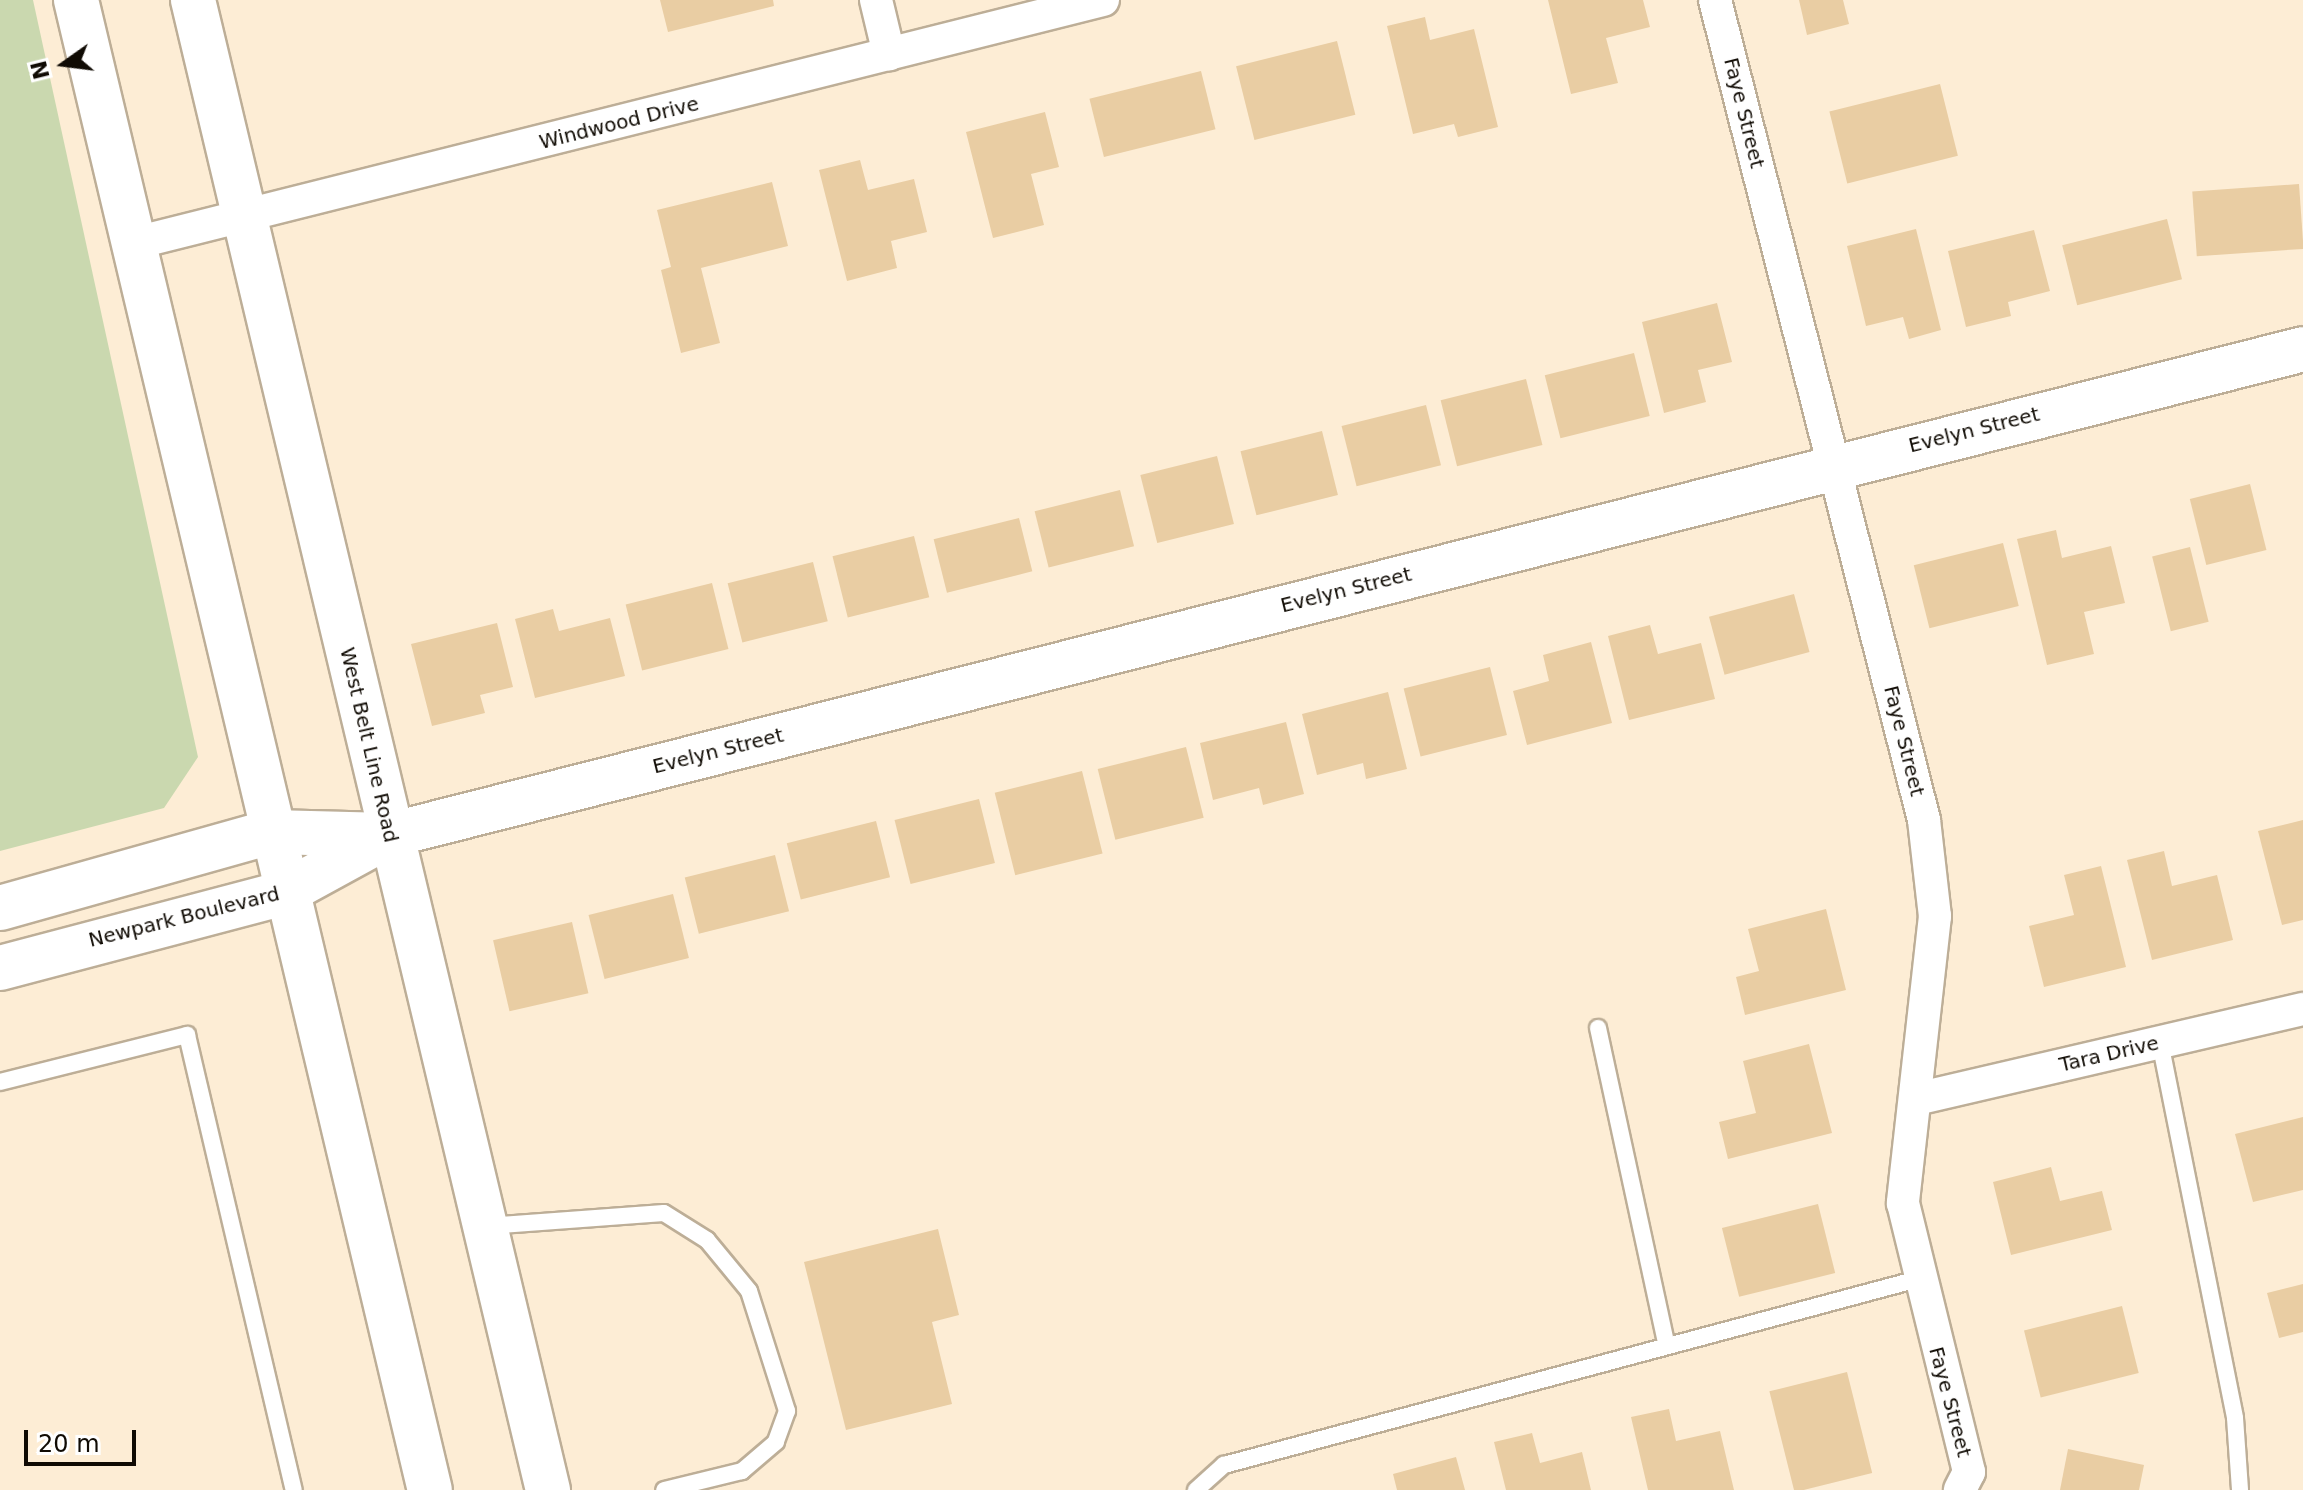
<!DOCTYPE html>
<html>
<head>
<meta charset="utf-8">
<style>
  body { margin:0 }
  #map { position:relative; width:2303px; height:1490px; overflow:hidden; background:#fdedd5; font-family:"DejaVu Sans",sans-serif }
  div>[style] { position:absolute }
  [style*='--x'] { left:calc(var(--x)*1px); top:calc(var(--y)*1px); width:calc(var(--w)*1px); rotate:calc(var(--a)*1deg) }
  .green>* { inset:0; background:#cad8af }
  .building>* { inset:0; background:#e9cda3; transform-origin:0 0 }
  .roads { filter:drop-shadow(2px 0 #bdae97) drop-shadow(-2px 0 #bdae97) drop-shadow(0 2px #bdae97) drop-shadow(0 -2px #bdae97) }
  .lane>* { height:16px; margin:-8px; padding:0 8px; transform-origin:8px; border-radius:8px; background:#fff }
  .street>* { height:32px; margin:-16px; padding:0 16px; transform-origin:16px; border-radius:16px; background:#fff }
  .secondary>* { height:44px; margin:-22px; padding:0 22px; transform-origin:22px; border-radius:22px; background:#fff }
  .primary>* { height:44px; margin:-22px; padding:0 22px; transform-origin:22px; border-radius:22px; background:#fff }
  span { translate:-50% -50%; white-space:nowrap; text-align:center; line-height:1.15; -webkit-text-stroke:6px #fff; paint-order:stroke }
  .street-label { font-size:20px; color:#100b04 }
  .north { position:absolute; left:24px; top:24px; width:80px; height:80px; -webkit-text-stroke:6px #fff; paint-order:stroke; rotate:256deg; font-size:22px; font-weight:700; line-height:32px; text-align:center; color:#100b04 }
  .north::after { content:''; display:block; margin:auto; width:28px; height:36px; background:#100b04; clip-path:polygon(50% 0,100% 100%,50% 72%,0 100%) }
  .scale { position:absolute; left:24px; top:1430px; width:112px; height:36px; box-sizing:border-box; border:4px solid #100b04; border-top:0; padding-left:10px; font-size:24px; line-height:28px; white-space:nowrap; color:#100b04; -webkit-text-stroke:6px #fff; paint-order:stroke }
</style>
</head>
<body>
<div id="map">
  <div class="green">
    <div style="clip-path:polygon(0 0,33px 0,198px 757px,164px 808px,0 851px)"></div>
  </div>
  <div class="building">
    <div style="clip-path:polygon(660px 0,773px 0,774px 6px,668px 32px)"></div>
    <div style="clip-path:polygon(1548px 0,1643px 0,1650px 27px,1606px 38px,1618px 83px,1571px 94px)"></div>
    <div style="clip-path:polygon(1799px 0,1843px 0,1849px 24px,1807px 35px)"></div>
    <div style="clip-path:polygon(1425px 17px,1430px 40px,1474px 29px,1498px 127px,1458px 137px,1454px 124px,1413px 134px,1387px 26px)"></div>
    <div style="left:1337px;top:41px;width:76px;height:104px;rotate:76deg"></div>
    <div style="left:1201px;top:71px;width:60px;height:115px;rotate:76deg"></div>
    <div style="left:1940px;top:84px;width:74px;height:114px;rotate:76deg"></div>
    <div style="clip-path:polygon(1045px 112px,1059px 167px,1031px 174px,1044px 225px,993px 238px,966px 132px)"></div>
    <div style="clip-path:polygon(860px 160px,868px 190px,914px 179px,927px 232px,891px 241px,897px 268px,847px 281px,819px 170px)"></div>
    <div style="clip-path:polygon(772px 182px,788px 246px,701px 268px,720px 343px,681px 353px,661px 270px,671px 267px,657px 210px)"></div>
    <div style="left:2299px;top:184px;width:65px;height:107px;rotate:86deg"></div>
    <div style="left:2167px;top:219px;width:62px;height:108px;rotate:76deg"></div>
    <div style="clip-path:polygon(1916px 229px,1941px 330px,1909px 339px,1903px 317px,1866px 326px,1847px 246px)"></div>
    <div style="clip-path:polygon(2034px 230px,2050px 291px,2008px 302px,2011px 316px,1966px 327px,1948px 251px)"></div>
    <div style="clip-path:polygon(1717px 303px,1732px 362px,1698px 370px,1706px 402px,1664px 413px,1642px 322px)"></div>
    <div style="left:1634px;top:353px;width:65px;height:92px;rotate:76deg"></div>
    <div style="left:1526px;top:379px;width:68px;height:88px;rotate:76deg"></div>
    <div style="left:1426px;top:405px;width:62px;height:87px;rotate:76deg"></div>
    <div style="left:1322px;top:431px;width:66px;height:84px;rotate:76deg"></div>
    <div style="left:1217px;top:456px;width:70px;height:79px;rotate:76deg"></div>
    <div style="left:2250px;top:484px;width:68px;height:62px;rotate:76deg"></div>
    <div style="left:1120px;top:490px;width:58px;height:88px;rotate:76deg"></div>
    <div style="left:1019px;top:518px;width:55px;height:88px;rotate:76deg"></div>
    <div style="clip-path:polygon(2056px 530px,2062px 558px,2111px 546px,2125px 603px,2084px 612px,2094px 654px,2047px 665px,2017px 539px)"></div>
    <div style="left:914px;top:536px;width:63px;height:84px;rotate:76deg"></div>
    <div style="left:2003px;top:543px;width:65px;height:92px;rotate:76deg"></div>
    <div style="left:2190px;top:547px;width:77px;height:39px;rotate:76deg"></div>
    <div style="left:813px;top:562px;width:61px;height:88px;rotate:76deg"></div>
    <div style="left:712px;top:583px;width:68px;height:89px;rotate:76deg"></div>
    <div style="left:1794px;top:594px;width:60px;height:88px;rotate:75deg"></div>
    <div style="clip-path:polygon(553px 609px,559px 631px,610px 618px,625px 676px,535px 698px,515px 619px)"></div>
    <div style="clip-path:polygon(497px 623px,513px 687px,480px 695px,485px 713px,432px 726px,411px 644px)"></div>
    <div style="clip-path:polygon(1650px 625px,1658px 654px,1701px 643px,1715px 699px,1629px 720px,1608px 636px)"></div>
    <div style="clip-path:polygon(1591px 642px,1612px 723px,1527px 745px,1513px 691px,1549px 681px,1543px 655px)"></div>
    <div style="left:1490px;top:667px;width:70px;height:89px;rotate:76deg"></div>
    <div style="clip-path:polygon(1388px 692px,1407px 769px,1366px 779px,1363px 763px,1317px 775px,1302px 714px)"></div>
    <div style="clip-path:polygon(1286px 722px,1304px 794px,1263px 805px,1259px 788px,1213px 800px,1200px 743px)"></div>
    <div style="left:1186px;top:747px;width:73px;height:91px;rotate:76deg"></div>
    <div style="left:1082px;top:771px;width:85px;height:90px;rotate:76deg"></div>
    <div style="left:979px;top:799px;width:66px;height:87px;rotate:76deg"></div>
    <div style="clip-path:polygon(2303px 820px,2303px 920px,2282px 925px,2258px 831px)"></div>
    <div style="left:876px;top:821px;width:58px;height:92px;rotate:76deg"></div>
    <div style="clip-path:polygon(2164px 851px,2172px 886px,2217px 875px,2233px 940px,2152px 960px,2127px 860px)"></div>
    <div style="left:775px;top:855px;width:58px;height:93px;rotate:76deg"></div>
    <div style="clip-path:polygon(2101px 866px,2126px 967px,2044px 987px,2029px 926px,2074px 915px,2064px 875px)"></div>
    <div style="left:673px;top:894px;width:66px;height:87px;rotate:76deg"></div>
    <div style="clip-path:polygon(1826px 909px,1846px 990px,1745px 1015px,1736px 977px,1759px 971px,1748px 929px)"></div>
    <div style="left:572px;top:922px;width:73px;height:81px;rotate:77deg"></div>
    <div style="clip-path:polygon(1809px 1044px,1832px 1133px,1728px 1159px,1719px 1122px,1756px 1113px,1743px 1061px)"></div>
    <div style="clip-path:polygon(2303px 1117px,2303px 1190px,2253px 1202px,2235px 1134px)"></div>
    <div style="clip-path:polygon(2051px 1167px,2060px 1201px,2102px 1191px,2112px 1230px,2011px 1255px,1993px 1182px)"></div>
    <div style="left:1818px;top:1204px;width:71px;height:99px;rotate:76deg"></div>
    <div style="clip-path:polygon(938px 1229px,959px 1315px,932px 1322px,952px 1404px,846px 1430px,804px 1262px)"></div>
    <div style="clip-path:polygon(2303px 1284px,2303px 1332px,2279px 1338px,2267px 1293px)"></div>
    <div style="left:2122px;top:1306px;width:69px;height:101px;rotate:76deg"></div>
    <div style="left:1847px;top:1372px;width:104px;height:80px;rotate:76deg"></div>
    <div style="clip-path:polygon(1669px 1409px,1676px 1441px,1720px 1431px,1734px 1490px,1648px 1490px,1631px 1417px)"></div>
    <div style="clip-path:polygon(1532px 1433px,1540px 1463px,1582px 1452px,1591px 1490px,1506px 1490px,1494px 1442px)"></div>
    <div style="clip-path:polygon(2068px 1449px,2144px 1465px,2139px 1490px,2060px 1490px)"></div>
    <div style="clip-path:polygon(1456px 1457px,1465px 1490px,1397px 1490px,1393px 1474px)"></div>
  </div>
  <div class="roads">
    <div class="lane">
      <div style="--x:1598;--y:1028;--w:322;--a:77.8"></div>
      <div style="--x:2160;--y:1042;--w:383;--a:78.7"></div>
      <div style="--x:2235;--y:1418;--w:72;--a:86"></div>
      <div style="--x:0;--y:1082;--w:193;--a:-14.1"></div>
      <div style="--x:187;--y:1035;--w:467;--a:76.8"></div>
      <div style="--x:487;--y:1226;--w:177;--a:-4.2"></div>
      <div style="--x:664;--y:1213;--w:51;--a:32.1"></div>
      <div style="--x:707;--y:1240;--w:66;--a:50.5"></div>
      <div style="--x:749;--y:1291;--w:126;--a:72.4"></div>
      <div style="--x:787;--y:1411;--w:33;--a:110"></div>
      <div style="--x:776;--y:1442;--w:45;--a:139.5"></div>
      <div style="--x:742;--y:1471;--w:80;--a:166.3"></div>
      <div style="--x:1196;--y:1490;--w:38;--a:-42"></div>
      <div style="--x:1224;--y:1465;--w:723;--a:-15"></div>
    </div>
    <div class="street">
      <div style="--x:876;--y:0;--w:56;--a:76.5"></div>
      <div style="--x:1715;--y:0;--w:846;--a:75.7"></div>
      <div style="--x:1924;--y:820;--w:97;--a:83.5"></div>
      <div style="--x:1935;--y:916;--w:289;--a:96.4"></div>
      <div style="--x:1903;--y:1203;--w:277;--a:76.2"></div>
      <div style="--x:1969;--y:1472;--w:20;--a:117"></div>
      <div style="--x:135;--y:243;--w:998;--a:-14.09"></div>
      <div style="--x:1916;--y:1099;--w:397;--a:-13.1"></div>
    </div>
    <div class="secondary">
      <div style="--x:0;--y:908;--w:281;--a:-15.7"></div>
      <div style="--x:271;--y:832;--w:117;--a:1.5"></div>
      <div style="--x:0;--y:968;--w:294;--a:-14.8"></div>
      <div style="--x:284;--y:893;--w:121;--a:-28.7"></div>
      <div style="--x:390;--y:835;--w:1974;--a:-14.25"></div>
    </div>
    <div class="primary">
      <div style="--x:76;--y:0;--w:1531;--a:76.64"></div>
      <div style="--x:193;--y:0;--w:1532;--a:76.6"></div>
    </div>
  </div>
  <div class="street-label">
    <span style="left:1744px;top:113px;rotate:76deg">Faye Street</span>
    <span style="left:619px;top:123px;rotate:-14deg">Windwood Drive</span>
    <span style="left:1974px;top:430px;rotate:-14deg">Evelyn Street</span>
    <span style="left:1346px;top:590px;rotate:-14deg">Evelyn Street</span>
    <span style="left:1904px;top:741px;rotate:76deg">Faye Street</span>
    <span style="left:369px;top:745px;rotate:77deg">West Belt Line Road</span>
    <span style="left:718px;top:751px;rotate:-14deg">Evelyn Street</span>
    <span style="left:184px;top:917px;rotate:-14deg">Newpark Boulevard</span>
    <span style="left:2109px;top:1054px;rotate:-13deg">Tara Drive</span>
    <span style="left:1950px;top:1402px;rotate:75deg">Faye Street</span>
  </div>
  <div class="north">N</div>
  <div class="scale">20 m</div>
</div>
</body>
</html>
